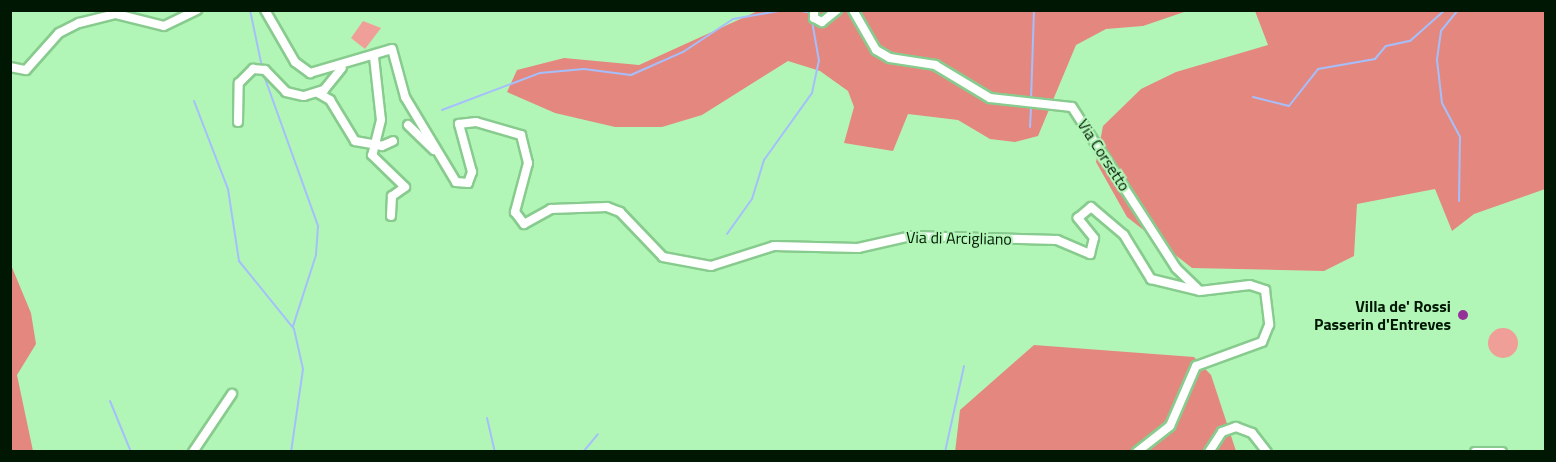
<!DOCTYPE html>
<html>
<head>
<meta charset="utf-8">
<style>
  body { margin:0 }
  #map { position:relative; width:1556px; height:462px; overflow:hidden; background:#b2f6b7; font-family:"Titillium Web",sans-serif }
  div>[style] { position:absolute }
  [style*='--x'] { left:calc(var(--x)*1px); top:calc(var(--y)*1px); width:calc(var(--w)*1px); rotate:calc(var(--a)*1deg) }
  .green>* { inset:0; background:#ef9f97 }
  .round { border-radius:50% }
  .forest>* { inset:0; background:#e4887f }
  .stream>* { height:2px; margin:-1px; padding:0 1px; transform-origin:1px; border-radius:1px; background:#a5bffc }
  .roads { filter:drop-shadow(2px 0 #88cb8e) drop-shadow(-2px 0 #88cb8e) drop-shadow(0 2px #88cb8e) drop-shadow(0 -2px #88cb8e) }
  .minor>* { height:8px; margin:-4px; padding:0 4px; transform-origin:4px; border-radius:4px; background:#fff }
  .dots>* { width:16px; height:16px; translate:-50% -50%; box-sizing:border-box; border:3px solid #b2f6b7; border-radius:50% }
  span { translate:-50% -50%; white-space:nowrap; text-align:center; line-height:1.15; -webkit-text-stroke:4.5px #b2f6b7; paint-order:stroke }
  .street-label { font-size:16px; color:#001703 }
  .poi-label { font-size:16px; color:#001703; font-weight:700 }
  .right { translate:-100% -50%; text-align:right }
  .frame { position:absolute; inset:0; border:12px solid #001703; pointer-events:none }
</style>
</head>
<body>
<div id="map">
  <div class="green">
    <div style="clip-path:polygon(363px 21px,381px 28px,365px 49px,351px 38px)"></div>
    <div class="round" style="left:1488px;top:328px;width:30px;height:30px"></div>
  </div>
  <div class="forest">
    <div style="clip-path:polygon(758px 11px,1187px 11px,1143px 26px,1106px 29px,1076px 45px,1038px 136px,1015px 142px,990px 139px,958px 120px,908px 114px,893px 151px,844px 143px,854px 107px,848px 91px,820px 71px,788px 61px,702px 115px,662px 127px,615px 127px,555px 113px,507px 92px,517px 70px,564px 58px,639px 65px)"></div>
    <div style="clip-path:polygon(1255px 11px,1545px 11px,1545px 189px,1474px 214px,1452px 231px,1435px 189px,1357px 204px,1354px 256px,1324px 271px,1192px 268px,1127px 217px,1096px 162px,1103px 126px,1141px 89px,1176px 72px,1268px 45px)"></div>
    <div style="clip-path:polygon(11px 265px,31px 313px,36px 344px,17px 375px,33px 451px,11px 451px)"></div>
    <div style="clip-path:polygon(1034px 345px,1194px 357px,1211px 375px,1236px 451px,955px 452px,960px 410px)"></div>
  </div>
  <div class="stream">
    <div style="--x:250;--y:10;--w:58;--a:78.1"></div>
    <div style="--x:796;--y:10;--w:15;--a:11"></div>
    <div style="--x:1458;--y:10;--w:27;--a:129"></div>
    <div style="--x:1441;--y:31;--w:29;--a:98"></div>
    <div style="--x:1437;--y:60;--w:43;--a:83.4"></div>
    <div style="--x:1442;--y:103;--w:38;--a:62"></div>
    <div style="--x:1460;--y:137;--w:64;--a:90.9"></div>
    <div style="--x:817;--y:12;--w:6;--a:-18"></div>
    <div style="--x:263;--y:73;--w:163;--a:70.2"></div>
    <div style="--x:318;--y:226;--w:29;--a:94"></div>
    <div style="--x:316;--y:255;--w:75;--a:107.9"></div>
    <div style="--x:1253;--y:97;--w:37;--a:14"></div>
    <div style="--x:1289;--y:106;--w:47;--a:-51.9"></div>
    <div style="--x:1318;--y:69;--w:58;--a:-10"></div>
    <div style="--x:1375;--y:59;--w:17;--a:-50"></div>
    <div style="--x:1386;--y:46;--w:25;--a:-12"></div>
    <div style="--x:1410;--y:41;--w:47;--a:-41.5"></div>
    <div style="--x:1031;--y:100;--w:90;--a:-88.1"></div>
    <div style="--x:194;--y:101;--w:94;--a:68.9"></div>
    <div style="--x:228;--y:189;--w:73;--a:81.3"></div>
    <div style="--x:239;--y:261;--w:87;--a:51"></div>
    <div style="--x:294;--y:329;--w:41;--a:77.3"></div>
    <div style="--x:303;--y:369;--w:84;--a:98.2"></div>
    <div style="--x:442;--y:110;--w:105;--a:-20.7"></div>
    <div style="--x:540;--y:73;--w:44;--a:-5.2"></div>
    <div style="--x:584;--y:69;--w:47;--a:7.3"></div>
    <div style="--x:631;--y:75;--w:57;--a:-23.9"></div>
    <div style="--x:683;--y:52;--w:60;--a:-33.4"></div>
    <div style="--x:733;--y:19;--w:52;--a:-10"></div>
    <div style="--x:1030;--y:127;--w:21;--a:-87"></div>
    <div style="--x:727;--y:234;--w:43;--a:-54.5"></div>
    <div style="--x:752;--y:199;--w:41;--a:-72.9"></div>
    <div style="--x:764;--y:160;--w:82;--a:-54.4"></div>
    <div style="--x:812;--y:93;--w:33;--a:-78"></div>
    <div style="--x:819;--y:61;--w:41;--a:-99.9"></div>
    <div style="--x:110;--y:401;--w:55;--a:67.6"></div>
    <div style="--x:487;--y:418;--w:35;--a:77"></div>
    <div style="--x:1229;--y:451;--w:1;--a:90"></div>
    <div style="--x:583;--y:452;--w:23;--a:-50"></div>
    <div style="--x:945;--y:452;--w:88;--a:-77.5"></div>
  </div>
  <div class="roads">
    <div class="minor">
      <div style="--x:265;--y:10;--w:60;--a:60"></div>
      <div style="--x:295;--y:62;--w:19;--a:36"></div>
      <div style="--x:310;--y:73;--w:85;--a:-16.3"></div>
      <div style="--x:392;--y:49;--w:50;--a:74.8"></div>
      <div style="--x:405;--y:97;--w:99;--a:59"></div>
      <div style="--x:456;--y:182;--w:12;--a:5"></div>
      <div style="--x:468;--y:183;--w:12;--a:-70"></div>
      <div style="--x:472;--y:172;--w:50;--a:-105.2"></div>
      <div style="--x:459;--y:124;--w:17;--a:-7"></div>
      <div style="--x:476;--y:122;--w:47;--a:16.1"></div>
      <div style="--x:521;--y:135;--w:29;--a:76"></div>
      <div style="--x:528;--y:163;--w:51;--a:104.9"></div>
      <div style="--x:515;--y:212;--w:15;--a:53"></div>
      <div style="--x:524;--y:224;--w:31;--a:-29"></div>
      <div style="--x:551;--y:209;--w:56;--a:-2"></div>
      <div style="--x:607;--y:207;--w:14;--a:21"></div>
      <div style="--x:620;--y:212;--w:62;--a:46.3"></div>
      <div style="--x:663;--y:257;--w:49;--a:10.6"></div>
      <div style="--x:711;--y:266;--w:66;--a:-17.6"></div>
      <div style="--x:774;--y:246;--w:84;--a:1.4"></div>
      <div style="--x:858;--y:248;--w:54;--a:-12.8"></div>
      <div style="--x:911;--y:236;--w:146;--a:1.6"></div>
      <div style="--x:1057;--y:240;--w:36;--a:23"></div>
      <div style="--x:1090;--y:254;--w:16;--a:-76"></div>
      <div style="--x:1094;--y:238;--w:26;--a:-129"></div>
      <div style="--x:1078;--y:218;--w:17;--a:-40"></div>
      <div style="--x:1091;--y:207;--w:43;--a:40.3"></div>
      <div style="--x:1124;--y:235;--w:52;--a:58.5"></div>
      <div style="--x:1151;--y:279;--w:50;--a:13.8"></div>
      <div style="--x:1200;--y:291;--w:50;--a:-6.8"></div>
      <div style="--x:1250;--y:285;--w:16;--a:18"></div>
      <div style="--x:1265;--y:290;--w:35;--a:83"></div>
      <div style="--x:1269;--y:325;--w:18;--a:112"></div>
      <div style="--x:1262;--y:342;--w:70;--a:160"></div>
      <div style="--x:1196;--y:366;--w:65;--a:113.4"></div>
      <div style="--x:1170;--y:426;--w:42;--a:141.8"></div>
      <div style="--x:814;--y:10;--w:8;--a:90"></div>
      <div style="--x:814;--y:18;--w:9;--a:27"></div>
      <div style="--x:822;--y:22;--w:19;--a:-39"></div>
      <div style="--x:853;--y:10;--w:46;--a:60.1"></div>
      <div style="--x:876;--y:50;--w:16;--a:30"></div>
      <div style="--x:890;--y:58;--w:46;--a:8.8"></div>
      <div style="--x:935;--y:65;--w:64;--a:31"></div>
      <div style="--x:990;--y:98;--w:82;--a:6.3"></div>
      <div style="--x:1072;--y:107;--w:192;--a:57.1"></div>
      <div style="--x:1176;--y:268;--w:33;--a:44"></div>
      <div style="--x:374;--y:57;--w:63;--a:83.7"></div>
      <div style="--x:381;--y:120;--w:36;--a:104"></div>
      <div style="--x:372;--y:155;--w:46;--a:44.1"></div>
      <div style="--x:405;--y:187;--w:16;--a:145"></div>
      <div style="--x:392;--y:196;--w:20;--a:93"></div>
      <div style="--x:10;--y:67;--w:16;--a:11"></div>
      <div style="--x:26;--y:70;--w:50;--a:-48.3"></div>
      <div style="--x:59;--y:33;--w:22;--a:-27"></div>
      <div style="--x:79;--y:23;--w:38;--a:-14"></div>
      <div style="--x:116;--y:14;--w:49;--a:14"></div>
      <div style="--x:164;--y:26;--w:37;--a:-26"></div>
      <div style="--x:318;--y:93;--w:14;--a:30"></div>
      <div style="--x:330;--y:100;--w:48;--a:58.6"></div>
      <div style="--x:355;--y:141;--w:27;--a:10"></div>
      <div style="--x:382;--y:146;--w:12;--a:-24"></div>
      <div style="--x:238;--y:122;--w:39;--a:-89"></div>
      <div style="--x:239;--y:83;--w:20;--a:-45"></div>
      <div style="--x:253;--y:69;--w:12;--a:5"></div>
      <div style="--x:265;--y:70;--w:30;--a:46"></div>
      <div style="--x:286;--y:92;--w:18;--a:13"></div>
      <div style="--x:304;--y:96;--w:21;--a:-17"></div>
      <div style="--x:324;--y:90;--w:28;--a:-51"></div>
      <div style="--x:408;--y:125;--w:36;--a:44"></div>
      <div style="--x:193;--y:452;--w:70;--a:-56.1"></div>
      <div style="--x:1209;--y:452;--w:24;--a:-57"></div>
      <div style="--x:1222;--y:432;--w:15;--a:-20"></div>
      <div style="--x:1236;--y:427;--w:17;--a:21"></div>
      <div style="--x:1252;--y:433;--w:24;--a:52"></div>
      <div style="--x:1475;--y:452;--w:27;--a:0"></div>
    </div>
  </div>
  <div class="dots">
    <div style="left:1463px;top:315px;background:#953299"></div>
  </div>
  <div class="street-label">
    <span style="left:1104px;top:155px;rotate:57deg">Via Corsetto</span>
    <span style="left:959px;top:238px;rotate:1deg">Via di Arcigliano</span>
  </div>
  <div class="poi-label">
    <span class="right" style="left:1451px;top:315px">Villa de' Rossi<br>Passerin d'Entreves</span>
  </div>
  <div class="frame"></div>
</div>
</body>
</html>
